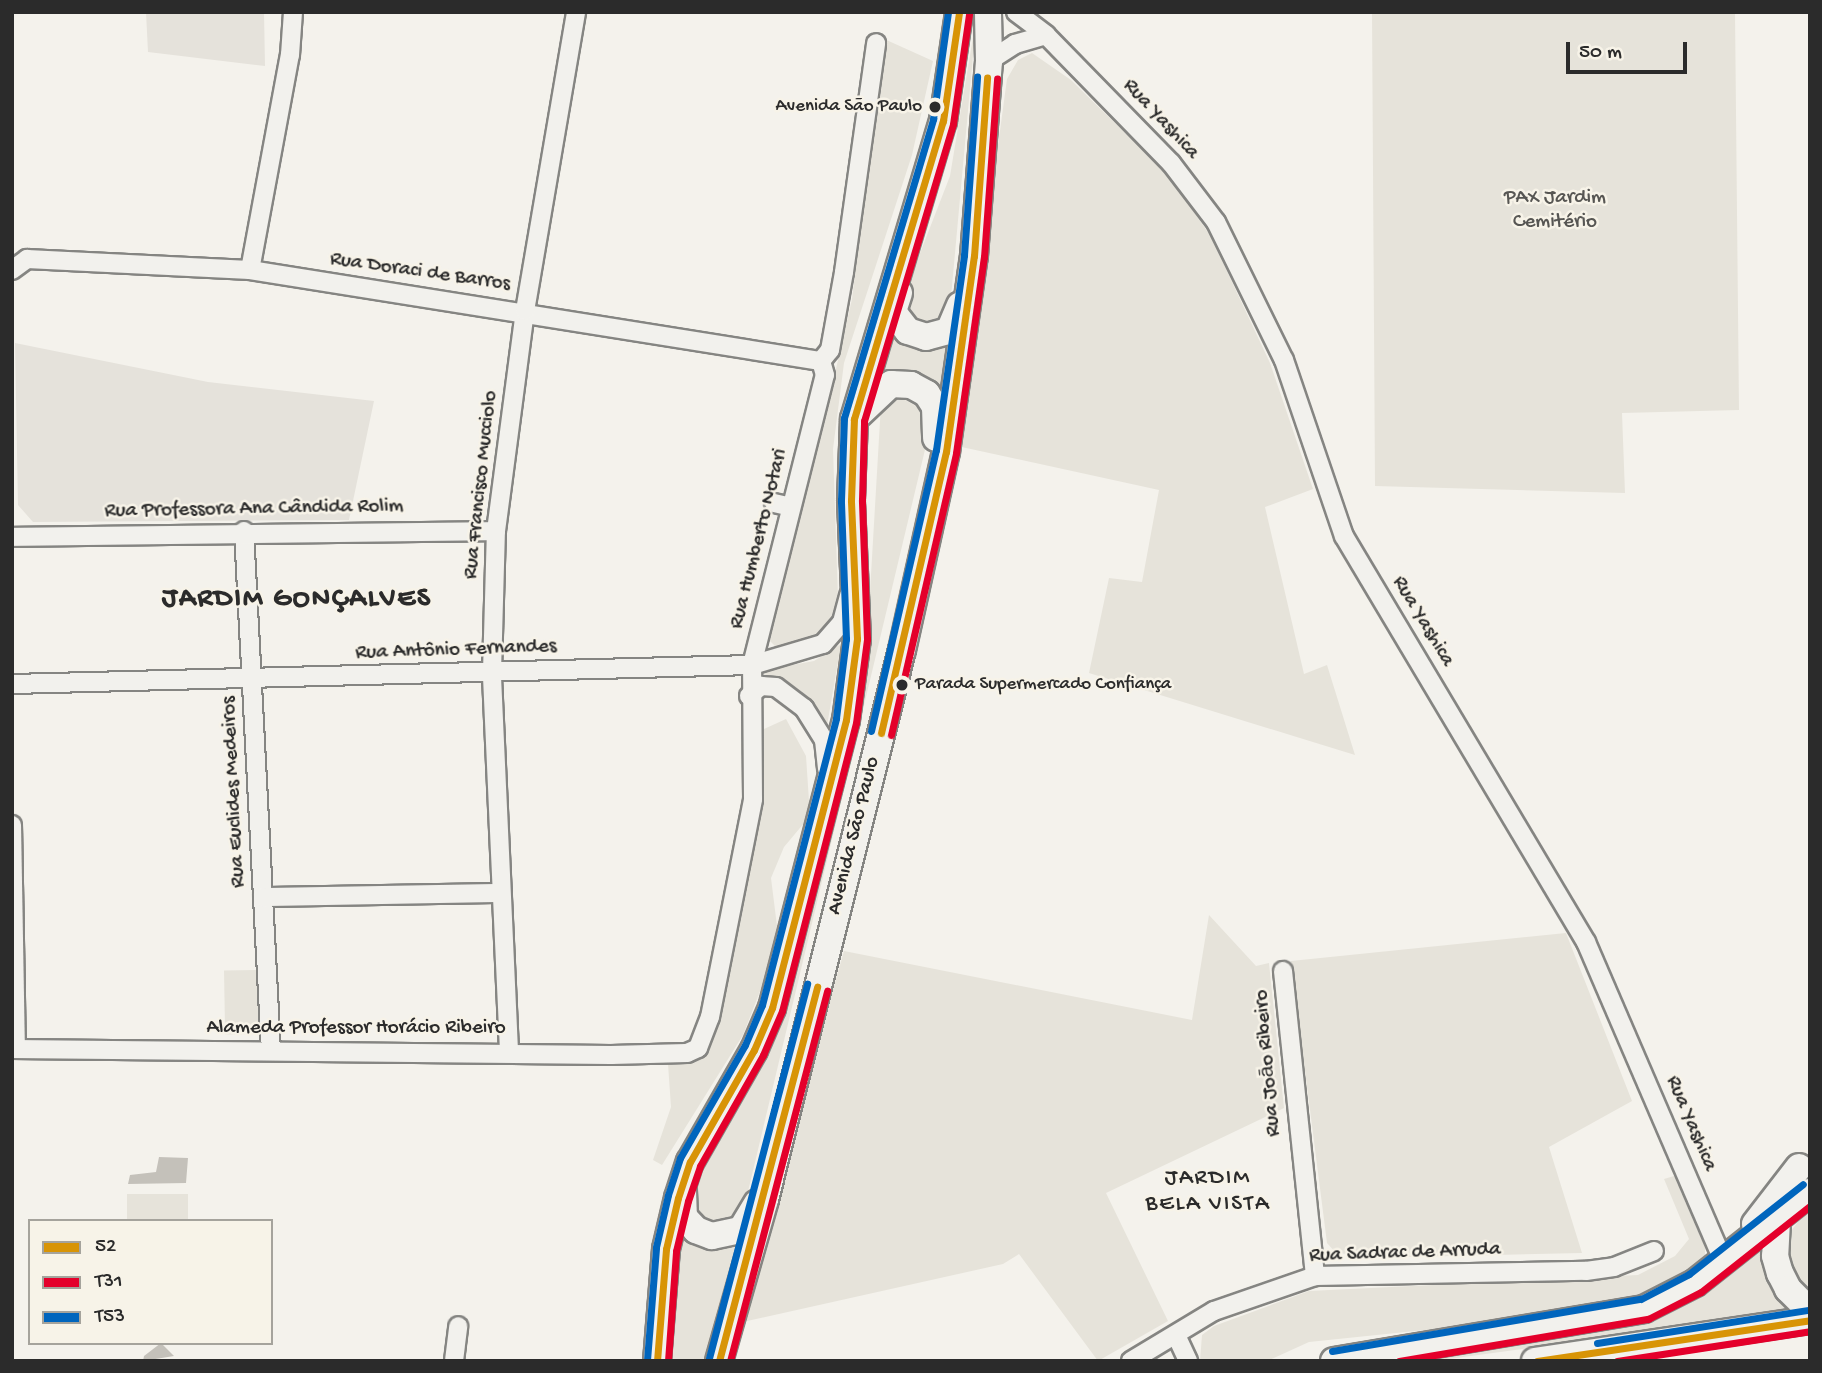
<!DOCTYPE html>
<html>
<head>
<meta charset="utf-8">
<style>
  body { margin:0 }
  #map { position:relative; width:1822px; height:1373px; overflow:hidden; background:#f4f2ec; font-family:"Gochi Hand",sans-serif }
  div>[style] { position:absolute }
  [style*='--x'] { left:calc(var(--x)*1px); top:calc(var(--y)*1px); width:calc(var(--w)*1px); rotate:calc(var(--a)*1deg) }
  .built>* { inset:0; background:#e5e2db }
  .green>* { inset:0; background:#e6e3da; transform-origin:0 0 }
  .water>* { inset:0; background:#c4c1ba }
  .roads { filter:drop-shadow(2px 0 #858582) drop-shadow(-2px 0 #858582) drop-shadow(0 2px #858582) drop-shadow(0 -2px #858582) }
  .street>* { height:18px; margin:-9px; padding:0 9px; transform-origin:9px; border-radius:9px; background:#f2f1ed }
  .primary>* { height:26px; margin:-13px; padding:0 13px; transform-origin:13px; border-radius:13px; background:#f2f1ed }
  .bus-1>* { height:7px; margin:-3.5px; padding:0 3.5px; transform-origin:3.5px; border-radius:3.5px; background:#d89406 }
  .bus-2>* { height:7px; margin:-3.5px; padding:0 3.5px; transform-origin:3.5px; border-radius:3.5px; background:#e4002b }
  .bus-3>* { height:7px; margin:-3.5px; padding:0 3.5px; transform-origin:3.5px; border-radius:3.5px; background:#0065bd }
  .dots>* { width:19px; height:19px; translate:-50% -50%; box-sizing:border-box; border:4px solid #f7f3e8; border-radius:50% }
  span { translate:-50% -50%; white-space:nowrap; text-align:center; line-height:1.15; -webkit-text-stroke:5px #f7f3e8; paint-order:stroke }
  .bus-label { font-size:19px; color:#2b2b2b }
  .right { translate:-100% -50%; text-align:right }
  .left { translate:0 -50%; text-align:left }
  .street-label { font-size:21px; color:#2b2b2b }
  .park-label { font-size:21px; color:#575653 }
  .neighbourhood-label { font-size:23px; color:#2b2b2b; letter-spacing:2px }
  .district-label { font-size:28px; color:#2b2b2b; font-weight:700; letter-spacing:2px }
  .frame { position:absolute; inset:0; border:14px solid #2b2b2b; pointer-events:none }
  .legend { position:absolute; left:28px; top:1219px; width:245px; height:126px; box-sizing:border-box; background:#f7f3e8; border:2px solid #a5a39c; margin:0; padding:9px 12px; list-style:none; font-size:21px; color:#2b2b2b }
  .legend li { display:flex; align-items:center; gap:14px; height:35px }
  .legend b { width:35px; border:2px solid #a5a39c }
  .scale { position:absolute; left:1566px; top:42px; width:121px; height:32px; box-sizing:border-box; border:4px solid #2b2b2b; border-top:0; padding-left:9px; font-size:21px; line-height:24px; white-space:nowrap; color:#2b2b2b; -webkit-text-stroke:5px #f7f3e8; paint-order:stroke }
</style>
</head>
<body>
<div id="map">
  <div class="built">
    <div style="clip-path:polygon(146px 12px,264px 12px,265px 66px,148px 52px)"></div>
    <div style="clip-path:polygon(15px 343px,208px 382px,374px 401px,349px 520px,33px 522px,18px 505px)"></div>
  </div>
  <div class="green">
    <div style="clip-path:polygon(971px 12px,977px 12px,950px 308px,941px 320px,924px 325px,910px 314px,905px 292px,950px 176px,973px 37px)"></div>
    <div style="clip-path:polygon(1372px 12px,1735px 12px,1739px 410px,1622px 413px,1625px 493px,1375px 486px)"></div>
    <div style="clip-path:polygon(882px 38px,933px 61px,912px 155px,844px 363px,833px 449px,838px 598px,832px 620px,816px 641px,791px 651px,777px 648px,769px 640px,769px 621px,819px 443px,852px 299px,863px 210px,861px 175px)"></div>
    <div style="clip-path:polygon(1032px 53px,1071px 80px,1167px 174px,1210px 235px,1270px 363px,1313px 489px,1265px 507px,1304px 674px,1327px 665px,1355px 755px,1089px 673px,1109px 578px,1142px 582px,1159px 490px,957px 446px,1007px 79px,1018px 60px)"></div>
    <div style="clip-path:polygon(884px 325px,949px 341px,943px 393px,932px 384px,877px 378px)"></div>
    <div style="clip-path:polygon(900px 397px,921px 409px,929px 433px,745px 1204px,731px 1222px,719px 1226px,695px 1216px,692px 1185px,732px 1103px,866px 660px,881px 404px)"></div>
    <div style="clip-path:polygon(841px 644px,827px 726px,792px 690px,759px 671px,814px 661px)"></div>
    <div style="clip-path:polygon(786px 719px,806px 756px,810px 816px,784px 847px,771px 878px,777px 926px,764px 981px,743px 1035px,662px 1165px,653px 1160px,671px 1107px,668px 1064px,695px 1061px,705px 1050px,718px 1014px,761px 813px,758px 764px,764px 729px)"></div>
    <div style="clip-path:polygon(1209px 915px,1256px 966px,1269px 963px,1284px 1108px,1106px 1193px,1168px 1321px,1098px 1361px,1019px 1254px,1003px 1264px,738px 1323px,844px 951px,1192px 1020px)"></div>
    <div style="clip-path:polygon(1566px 933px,1632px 1101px,1549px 1147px,1582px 1253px,1367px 1258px,1335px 1252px,1327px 1243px,1291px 961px)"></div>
    <div style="left:259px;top:970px;width:64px;height:35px;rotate:89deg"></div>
    <div style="clip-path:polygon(1674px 1176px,1705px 1247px,1705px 1257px,1674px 1280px,1630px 1302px,1512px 1321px,1309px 1342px,1267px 1361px,1200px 1361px,1202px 1335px,1214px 1326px,1309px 1291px,1638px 1275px,1675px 1256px,1689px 1239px,1664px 1179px)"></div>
    <div style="left:127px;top:1194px;width:61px;height:27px"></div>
    <div style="clip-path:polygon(1810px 1206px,1810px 1290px,1789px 1266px,1787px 1249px,1791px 1231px)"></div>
    <div style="clip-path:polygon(679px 1221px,701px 1244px,733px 1248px,747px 1241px,709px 1361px,669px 1361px)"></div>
    <div style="clip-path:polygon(1762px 1239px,1767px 1274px,1788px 1313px,1434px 1361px,1433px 1348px,1606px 1328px)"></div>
  </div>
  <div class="water">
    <div style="clip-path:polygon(159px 1157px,188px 1158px,186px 1183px,128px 1184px,130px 1175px,156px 1172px)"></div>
    <div style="clip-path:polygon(161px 1343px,174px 1356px,143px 1361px,144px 1356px)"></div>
  </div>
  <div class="roads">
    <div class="street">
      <div style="--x:1016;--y:12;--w:38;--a:37"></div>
      <div style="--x:1046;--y:35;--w:179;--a:45.7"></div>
      <div style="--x:1171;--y:163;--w:74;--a:52.7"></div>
      <div style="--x:1216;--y:222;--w:154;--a:63.8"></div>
      <div style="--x:1284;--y:360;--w:186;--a:71.2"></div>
      <div style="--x:1344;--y:536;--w:473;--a:59.2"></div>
      <div style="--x:1586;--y:942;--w:348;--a:66.7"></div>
      <div style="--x:989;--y:61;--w:31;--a:-33"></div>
      <div style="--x:1015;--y:44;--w:32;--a:-16"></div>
      <div style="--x:12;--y:270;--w:19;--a:-36"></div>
      <div style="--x:27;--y:259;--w:223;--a:2.8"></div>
      <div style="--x:250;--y:270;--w:578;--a:9.06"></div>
      <div style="--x:250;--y:270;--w:219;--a:-79.5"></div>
      <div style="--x:290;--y:55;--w:43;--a:-86"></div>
      <div style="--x:821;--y:361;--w:14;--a:-51"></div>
      <div style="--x:830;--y:350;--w:79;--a:-79.8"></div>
      <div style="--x:844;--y:272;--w:231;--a:-82"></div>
      <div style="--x:774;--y:503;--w:17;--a:13"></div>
      <div style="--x:244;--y:531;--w:521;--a:87.03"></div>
      <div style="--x:12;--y:537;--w:484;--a:-0.7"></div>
      <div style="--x:12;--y:684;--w:740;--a:-1.47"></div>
      <div style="--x:752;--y:665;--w:74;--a:-16.5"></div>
      <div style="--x:823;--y:644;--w:29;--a:-49"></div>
      <div style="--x:842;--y:622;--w:28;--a:-75"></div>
      <div style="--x:749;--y:696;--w:16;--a:-40"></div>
      <div style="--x:761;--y:686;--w:15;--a:4"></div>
      <div style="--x:776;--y:687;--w:35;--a:37"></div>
      <div style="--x:804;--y:708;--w:38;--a:58"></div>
      <div style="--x:824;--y:740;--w:29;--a:84"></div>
      <div style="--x:12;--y:825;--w:224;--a:89"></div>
      <div style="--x:263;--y:897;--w:238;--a:-1"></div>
      <div style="--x:1283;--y:971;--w:307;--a:84"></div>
      <div style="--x:12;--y:1049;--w:599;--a:0.57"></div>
      <div style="--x:611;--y:1055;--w:76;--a:-1.5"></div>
      <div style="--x:687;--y:1053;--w:12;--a:-24"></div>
      <div style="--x:698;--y:1048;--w:33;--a:-69"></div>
      <div style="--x:710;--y:1017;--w:222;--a:-78.8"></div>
      <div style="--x:753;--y:799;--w:134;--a:-90.4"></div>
      <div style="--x:752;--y:665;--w:299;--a:-75.9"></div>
      <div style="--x:825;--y:375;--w:15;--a:-106"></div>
      <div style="--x:509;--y:1051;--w:379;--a:-92.6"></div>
      <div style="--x:492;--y:672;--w:141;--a:-88.4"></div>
      <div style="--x:496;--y:531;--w:222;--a:-82.5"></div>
      <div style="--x:525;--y:311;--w:303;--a:-80.3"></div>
      <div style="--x:1176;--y:1335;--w:29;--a:65"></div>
      <div style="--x:454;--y:1361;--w:35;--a:-83"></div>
      <div style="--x:1131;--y:1361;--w:97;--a:-31.1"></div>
      <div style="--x:1214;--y:1311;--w:107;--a:-19.1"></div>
      <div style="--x:1315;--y:1276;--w:271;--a:-1.1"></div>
      <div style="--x:1586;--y:1271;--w:28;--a:-8"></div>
      <div style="--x:1614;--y:1267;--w:43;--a:-21.8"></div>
    </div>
    <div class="primary">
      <div style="--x:899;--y:293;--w:20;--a:108"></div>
      <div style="--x:893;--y:312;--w:24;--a:52"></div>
      <div style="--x:908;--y:331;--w:19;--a:18"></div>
      <div style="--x:926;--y:337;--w:24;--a:-15"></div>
      <div style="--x:949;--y:331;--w:28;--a:-67"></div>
      <div style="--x:859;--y:414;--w:44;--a:-43.2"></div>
      <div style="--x:891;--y:384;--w:20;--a:3"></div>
      <div style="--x:911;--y:385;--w:18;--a:29"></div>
      <div style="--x:927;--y:394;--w:15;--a:58"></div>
      <div style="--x:935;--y:407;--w:31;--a:88"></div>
      <div style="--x:683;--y:1191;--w:26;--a:88"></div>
      <div style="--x:684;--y:1217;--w:18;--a:47"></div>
      <div style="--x:696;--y:1230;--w:17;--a:21"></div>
      <div style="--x:712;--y:1236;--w:30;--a:-12"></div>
      <div style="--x:741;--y:1230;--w:31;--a:-59"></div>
      <div style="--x:1777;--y:1221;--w:35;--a:93"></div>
      <div style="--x:1775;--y:1256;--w:18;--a:74"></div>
      <div style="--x:1780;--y:1273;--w:18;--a:63"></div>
      <div style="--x:1788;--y:1289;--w:31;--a:45"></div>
      <div style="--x:1755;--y:1224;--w:72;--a:-52.3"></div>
      <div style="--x:657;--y:1361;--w:112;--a:-85.4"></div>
      <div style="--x:666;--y:1249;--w:52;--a:-76.8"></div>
      <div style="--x:678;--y:1198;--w:38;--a:-72"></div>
      <div style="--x:690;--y:1162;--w:129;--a:-60.3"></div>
      <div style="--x:754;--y:1050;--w:46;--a:-66.8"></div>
      <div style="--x:772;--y:1008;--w:297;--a:-75.6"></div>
      <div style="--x:846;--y:720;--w:82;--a:-82.3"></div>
      <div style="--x:857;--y:639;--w:139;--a:-92.5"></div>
      <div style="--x:851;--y:500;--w:81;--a:-87.9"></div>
      <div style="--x:854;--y:419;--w:311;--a:-73.4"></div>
      <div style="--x:943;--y:121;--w:110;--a:-81.6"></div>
      <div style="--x:719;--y:1361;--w:168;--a:-74.1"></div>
      <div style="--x:765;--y:1199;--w:566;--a:-75.99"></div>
      <div style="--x:902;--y:650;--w:203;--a:-77.5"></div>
      <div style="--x:946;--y:452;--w:198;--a:-81.9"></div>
      <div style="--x:974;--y:256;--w:196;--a:-85.6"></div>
      <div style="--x:989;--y:61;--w:49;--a:-91.2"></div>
      <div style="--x:1334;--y:1361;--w:314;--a:-9.5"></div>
      <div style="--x:1644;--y:1309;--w:57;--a:-27"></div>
      <div style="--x:1695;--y:1283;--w:147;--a:-38.4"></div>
      <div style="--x:1535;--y:1361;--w:278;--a:-8.5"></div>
    </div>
  </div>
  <div class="bus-1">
    <div style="--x:881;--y:733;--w:288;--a:-77"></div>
    <div style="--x:946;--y:452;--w:198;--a:-81.9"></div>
    <div style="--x:974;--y:256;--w:179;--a:-85.8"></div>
    <div style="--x:657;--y:1361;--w:112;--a:-85.4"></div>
    <div style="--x:666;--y:1249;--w:52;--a:-76.8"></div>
    <div style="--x:678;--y:1198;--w:38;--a:-72"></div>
    <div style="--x:690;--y:1162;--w:129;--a:-60.3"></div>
    <div style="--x:754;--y:1050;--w:46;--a:-66.8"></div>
    <div style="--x:772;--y:1008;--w:297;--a:-75.6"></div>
    <div style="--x:846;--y:720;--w:82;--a:-82.3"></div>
    <div style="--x:857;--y:639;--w:139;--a:-92.5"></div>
    <div style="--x:851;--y:500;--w:81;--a:-87.9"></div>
    <div style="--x:854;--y:419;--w:311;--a:-73.4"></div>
    <div style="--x:943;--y:121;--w:110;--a:-81.6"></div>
    <div style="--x:719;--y:1361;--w:387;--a:-75.3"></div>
    <div style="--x:1537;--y:1361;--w:276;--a:-8.5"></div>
  </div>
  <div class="bus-2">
    <div style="--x:891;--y:735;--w:289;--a:-77"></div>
    <div style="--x:956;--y:453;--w:198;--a:-81.9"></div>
    <div style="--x:984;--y:257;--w:179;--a:-85.8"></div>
    <div style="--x:668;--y:1361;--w:110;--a:-85.8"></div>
    <div style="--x:676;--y:1251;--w:51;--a:-76.5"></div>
    <div style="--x:688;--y:1201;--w:37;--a:-71"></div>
    <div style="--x:700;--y:1166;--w:128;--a:-60.4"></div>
    <div style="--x:763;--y:1055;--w:48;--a:-66.6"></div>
    <div style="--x:782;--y:1011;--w:297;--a:-75.6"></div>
    <div style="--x:856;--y:723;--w:85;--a:-82.5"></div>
    <div style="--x:867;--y:639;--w:139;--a:-92.1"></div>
    <div style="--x:862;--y:500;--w:79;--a:-88.5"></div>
    <div style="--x:864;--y:421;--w:310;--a:-73.3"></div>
    <div style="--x:953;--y:124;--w:111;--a:-81.7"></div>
    <div style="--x:730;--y:1361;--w:383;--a:-75.3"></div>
    <div style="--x:1399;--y:1361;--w:253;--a:-9.6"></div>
    <div style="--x:1648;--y:1319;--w:59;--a:-27"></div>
    <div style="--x:1701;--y:1292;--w:139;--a:-38.3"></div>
    <div style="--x:1617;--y:1361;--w:195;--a:-8.8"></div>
  </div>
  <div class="bus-3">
    <div style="--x:871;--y:731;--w:288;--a:-77"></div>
    <div style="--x:936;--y:450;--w:197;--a:-81.8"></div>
    <div style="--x:964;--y:255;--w:179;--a:-85.8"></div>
    <div style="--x:1597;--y:1343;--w:214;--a:-8.9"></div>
    <div style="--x:1332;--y:1351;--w:313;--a:-9.6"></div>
    <div style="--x:1641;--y:1299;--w:54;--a:-27.5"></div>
    <div style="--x:1689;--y:1274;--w:145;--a:-38.3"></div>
    <div style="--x:709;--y:1358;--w:387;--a:-75.3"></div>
    <div style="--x:647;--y:1360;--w:113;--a:-85.4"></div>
    <div style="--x:656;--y:1247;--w:53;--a:-77"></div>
    <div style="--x:668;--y:1195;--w:39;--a:-72"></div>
    <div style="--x:680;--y:1158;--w:130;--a:-60.1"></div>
    <div style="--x:745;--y:1045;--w:43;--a:-67"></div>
    <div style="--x:762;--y:1005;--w:296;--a:-75.5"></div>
    <div style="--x:836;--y:718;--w:80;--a:-82.8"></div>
    <div style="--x:846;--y:639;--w:139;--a:-92.1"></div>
    <div style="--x:841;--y:500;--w:82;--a:-87.9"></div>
    <div style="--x:844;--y:418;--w:312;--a:-73.4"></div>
    <div style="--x:933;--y:119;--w:108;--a:-82"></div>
  </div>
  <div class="dots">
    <div style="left:935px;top:107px;background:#2b2b2b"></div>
    <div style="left:902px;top:685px;background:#2b2b2b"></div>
  </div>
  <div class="bus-label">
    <span class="right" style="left:922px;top:107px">Avenida São Paulo</span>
    <span class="left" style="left:915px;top:685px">Parada Supermercado Confiança</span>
  </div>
  <div class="street-label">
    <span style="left:1160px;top:120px;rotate:47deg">Rua Yashica</span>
    <span style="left:420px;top:273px;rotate:8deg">Rua Doraci de Barros</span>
    <span style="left:482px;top:485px;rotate:-84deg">Rua Francisco Mucciolo</span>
    <span style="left:254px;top:510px;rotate:-1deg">Rua Professora Ana Cândida Rolim</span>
    <span style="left:760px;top:539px;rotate:-76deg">Rua Humberto Notari</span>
    <span style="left:1422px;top:622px;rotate:59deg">Rua Yashica</span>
    <span style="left:456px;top:651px;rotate:-2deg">Rua Antônio Fernandes</span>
    <span style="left:235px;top:792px;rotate:-93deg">Rua Euclides Medeiros</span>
    <span style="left:855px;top:836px;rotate:-76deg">Avenida São Paulo</span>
    <span style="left:356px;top:1029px">Alameda Professor Horácio Ribeiro</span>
    <span style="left:1269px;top:1063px;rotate:-95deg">Rua Joāo Ribeiro</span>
    <span style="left:1690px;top:1124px;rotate:67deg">Rua Yashica</span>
    <span style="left:1405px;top:1254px;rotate:-2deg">Rua Sadrac de Arruda</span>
  </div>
  <div class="park-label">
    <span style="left:1555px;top:211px">PAX Jardim<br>Cemitério</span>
  </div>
  <div class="neighbourhood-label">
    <span style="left:1208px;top:1192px">JARDIM<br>BELA VISTA</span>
  </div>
  <div class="district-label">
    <span style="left:297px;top:600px">JARDIM GONÇALVES</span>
  </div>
  <div class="frame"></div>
  <ul class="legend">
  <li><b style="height:9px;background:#d89406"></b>52</li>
  <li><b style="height:9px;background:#e4002b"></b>T31</li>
  <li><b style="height:9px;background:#0065bd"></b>T53</li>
  </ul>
  <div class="scale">50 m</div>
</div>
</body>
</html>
